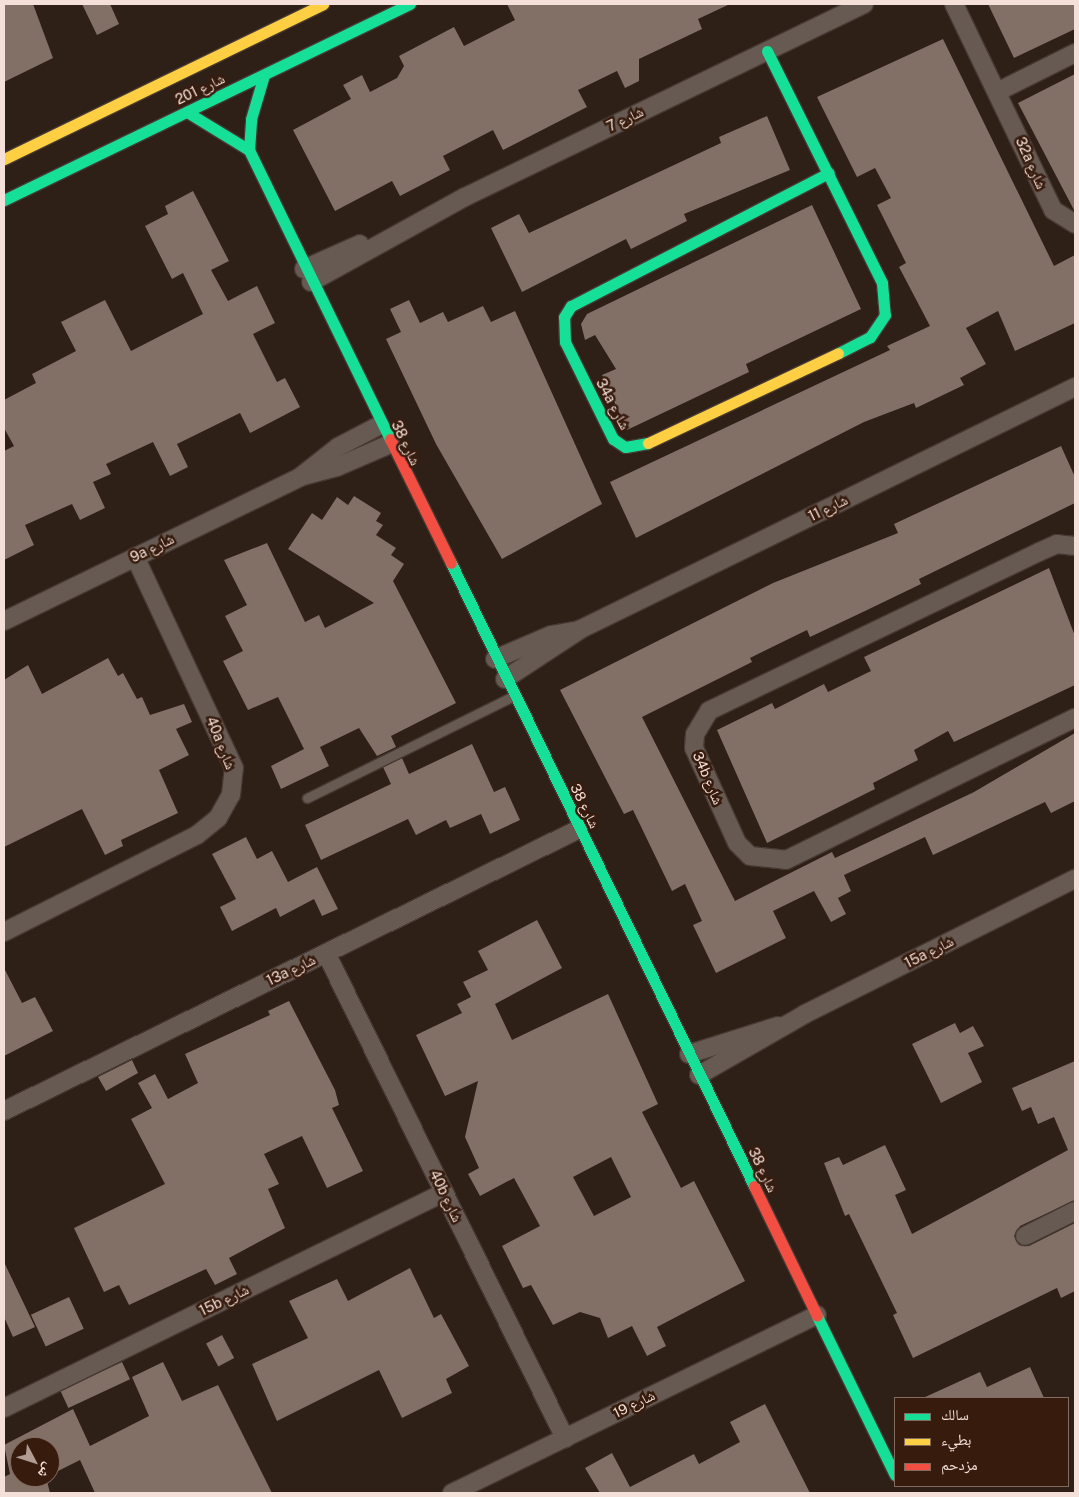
<!DOCTYPE html>
<html>
<head>
<meta charset="utf-8">
<style>
  body { margin:0 }
  #map { position:relative; width:1079px; height:1497px; overflow:hidden; background:#2e1f17; font-family:"Public Sans","Noto Naskh Arabic",sans-serif }
  div>[style] { position:absolute }
  [style*='--x'] { left:calc(var(--x)*1px); top:calc(var(--y)*1px); width:calc(var(--w)*1px); rotate:calc(var(--a)*1deg) }
  .building>* { inset:0; background:#826f66; transform-origin:0 0 }
  .roads { filter:drop-shadow(1px 0 #463933) drop-shadow(-1px 0 #463933) drop-shadow(0 1px #463933) drop-shadow(0 -1px #463933) }
  .lane>* { height:9px; margin:-4.5px; padding:0 4.5px; transform-origin:4.5px; border-radius:4.5px; background:#665a53 }
  .street>* { height:18px; margin:-9px; padding:0 9px; transform-origin:9px; border-radius:9px; background:#665a53 }
  .fast>* { height:11px; margin:-5.5px; padding:0 5.5px; transform-origin:5.5px; border-radius:5.5px; background:#16e098 }
  .slow>* { height:11px; margin:-5.5px; padding:0 5.5px; transform-origin:5.5px; border-radius:5.5px; background:#ffcf43 }
  .jam>* { height:11px; margin:-5.5px; padding:0 5.5px; transform-origin:5.5px; border-radius:5.5px; background:#f24e42 }
  span { translate:-50% -50%; white-space:nowrap; text-align:center; line-height:1.15; -webkit-text-stroke:5px #371c0e; paint-order:stroke }
  .street-label { font-size:14px; color:#f4e0d8 }
  .frame { position:absolute; inset:0; border:5px solid #f4e0d8; pointer-events:none }
  .legend { position:absolute; left:894px; top:1397px; width:175px; height:90px; box-sizing:border-box; background:#371c0e; border:1px solid #836a5f; margin:0; padding:6px 9px; list-style:none; font-size:15px; color:#f4e0d8 }
  .legend li { display:flex; align-items:center; gap:10px; height:25px }
  .legend b { width:25px; border:1px solid #836a5f }
  .north { position:absolute; left:10px; top:1437px; width:50px; height:50px; box-sizing:border-box; background:#371c0e; border:1px solid #836a5f; border-radius:50%; rotate:130deg; font-size:14px; font-weight:700; line-height:20px; text-align:center; color:#f4e0d8 }
  .north::after { content:''; display:block; margin:auto; width:18px; height:22px; background:#af9c94; clip-path:polygon(50% 0,100% 100%,50% 72%,0 100%) }
</style>
</head>
<body>
<div id="map">
  <div class="building">
    <div style="clip-path:polygon(4px 4px,33px 4px,53px 58px,4px 82px)"></div>
    <div style="clip-path:polygon(82px 4px,110px 4px,119px 24px,97px 35px)"></div>
    <div style="clip-path:polygon(507px 4px,730px 4px,698px 19px,702px 29px,639px 59px,639px 81px,625px 88px,617px 71px,578px 90px,587px 107px,503px 150px,493px 130px,443px 156px,450px 170px,400px 196px,392px 181px,335px 211px,293px 130px,351px 99px,343px 85px,362px 75px,370px 92px,397px 78px,404px 66px,399px 56px,454px 27px,464px 46px,515px 20px)"></div>
    <div style="clip-path:polygon(988px 4px,1075px 4px,1075px 29px,1014px 58px)"></div>
    <div style="clip-path:polygon(943px 39px,1054px 266px,1075px 255px,1075px 323px,1015px 351px,998px 311px,966px 328px,986px 364px,960px 378px,964px 385px,916px 408px,914px 403px,864px 422px,636px 538px,610px 482px,890px 350px,887px 346px,930px 326px,899px 267px,906px 263px,877px 205px,891px 198px,875px 168px,857px 177px,817px 97px)"></div>
    <div style="clip-path:polygon(1075px 74px,1075px 212px,1018px 103px)"></div>
    <div style="clip-path:polygon(767px 116px,790px 170px,684px 214px,687px 221px,631px 249px,626px 239px,522px 292px,491px 228px,519px 214px,529px 233px,721px 143px,719px 137px)"></div>
    <div style="clip-path:polygon(193px 191px,229px 261px,211px 270px,228px 301px,257px 286px,275px 323px,253px 334px,277px 382px,285px 378px,300px 407px,250px 433px,240px 413px,177px 444px,188px 467px,170px 476px,153px 442px,106px 464px,111px 474px,93px 482px,105px 508px,80px 520px,72px 504px,25px 525px,34px 545px,4px 560px,4px 451px,14px 446px,4px 428px,4px 400px,36px 383px,32px 374px,76px 351px,61px 322px,105px 300px,131px 351px,203px 314px,183px 273px,172px 279px,145px 226px,168px 214px,165px 206px)"></div>
    <div style="clip-path:polygon(812px 205px,861px 309px,746px 364px,749px 372px,627px 430px,602px 375px,616px 369px,595px 335px,585px 340px,581px 324px,587px 314px)"></div>
    <div style="clip-path:polygon(409px 300px,420px 323px,443px 312px,448px 322px,483px 306px,491px 322px,515px 311px,602px 504px,502px 559px,436px 444px,386px 339px,401px 332px,390px 309px)"></div>
    <div style="clip-path:polygon(1061px 446px,1075px 477px,1075px 503px,919px 579px,921px 584px,865px 611px,810px 637px,807px 630px,750px 658px,752px 662px,642px 717px,735px 901px,832px 852px,835px 858px,974px 792px,1075px 733px,1075px 801px,1051px 813px,1045px 802px,933px 855px,925px 837px,844px 875px,851px 891px,838px 898px,846px 914px,831px 922px,814px 891px,773px 911px,786px 938px,716px 973px,693px 925px,702px 921px,685px 884px,672px 891px,633px 810px,624px 814px,560px 690px,773px 583px,898px 533px,894px 524px)"></div>
    <div style="clip-path:polygon(354px 496px,381px 513px,376px 521px,383px 525px,376px 535px,396px 548px,391px 555px,404px 564px,393px 581px,456px 703px,391px 736px,396px 747px,377px 756px,359px 728px,320px 747px,329px 766px,281px 789px,271px 766px,304px 749px,278px 697px,248px 710px,223px 661px,243px 651px,225px 616px,247px 605px,224px 560px,267px 543px,305px 622px,319px 615px,325px 628px,374px 603px,288px 549px,312px 513px,322px 520px,337px 497px,348px 505px)"></div>
    <div style="clip-path:polygon(1049px 568px,1075px 636px,1075px 685px,954px 742px,948px 731px,914px 750px,918px 760px,873px 783px,875px 789px,767px 843px,717px 730px,772px 703px,775px 709px,824px 684px,828px 692px,871px 671px,864px 657px)"></div>
    <div style="clip-path:polygon(108px 658px,118px 676px,123px 673px,137px 699px,142px 697px,150px 715px,184px 704px,192px 722px,176px 729px,189px 755px,159px 770px,178px 813px,121px 840px,123px 846px,105px 855px,82px 809px,4px 847px,4px 680px,28px 665px,42px 694px)"></div>
    <div style="clip-path:polygon(472px 744px,494px 792px,505px 787px,520px 820px,490px 834px,481px 814px,450px 828px,446px 820px,416px 835px,408px 819px,321px 860px,305px 825px,391px 784px,383px 767px,402px 758px,409px 774px)"></div>
    <div style="clip-path:polygon(246px 837px,257px 859px,272px 851px,288px 882px,317px 867px,338px 909px,322px 916px,314px 899px,280px 917px,276px 908px,232px 931px,220px 907px,236px 899px,212px 854px)"></div>
    <div style="clip-path:polygon(evenodd,537px 920px,562px 968px,495px 1004px,512px 1040px,608px 994px,658px 1104px,642px 1112px,681px 1188px,694px 1181px,745px 1281px,657px 1327px,666px 1346px,647px 1356px,632px 1326px,608px 1338px,600px 1318px,580px 1312px,553px 1325px,531px 1285px,523px 1288px,502px 1246px,540px 1226px,514px 1178px,480px 1196px,468px 1174px,479px 1168px,465px 1137px,478px 1081px,445px 1096px,416px 1035px,462px 1013px,457px 1004px,471px 997px,463px 982px,488px 970px,478px 951px,537px 920px,611px 1157px,631px 1197px,594px 1216px,573px 1177px,611px 1157px)"></div>
    <div style="clip-path:polygon(4px 968px,22px 1003px,35px 997px,53px 1031px,4px 1056px)"></div>
    <div style="clip-path:polygon(289px 1001px,335px 1090px,339px 1105px,332px 1108px,363px 1171px,327px 1188px,302px 1136px,264px 1154px,279px 1184px,268px 1189px,285px 1228px,229px 1258px,237px 1274px,215px 1285px,206px 1269px,129px 1305px,119px 1285px,104px 1292px,74px 1228px,165px 1184px,131px 1119px,152px 1108px,138px 1083px,155px 1074px,168px 1099px,198px 1083px,185px 1054px,270px 1015px,268px 1011px)"></div>
    <div style="clip-path:polygon(955px 1023px,960px 1033px,973px 1026px,984px 1046px,968px 1053px,982px 1082px,941px 1103px,912px 1044px)"></div>
    <div style="clip-path:polygon(132px 1060px,138px 1073px,106px 1091px,98px 1077px)"></div>
    <div style="clip-path:polygon(1075px 1061px,1075px 1200px,1020px 1226px,1014px 1236px,1019px 1245px,1029px 1246px,1075px 1223px,1075px 1291px,1061px 1298px,1057px 1288px,913px 1358px,893px 1315px,897px 1313px,849px 1214px,845px 1216px,824px 1163px,839px 1157px,843px 1165px,885px 1145px,906px 1190px,895px 1195px,912px 1234px,1068px 1150px,1054px 1117px,1038px 1124px,1031px 1107px,1022px 1111px,1012px 1088px)"></div>
    <div style="clip-path:polygon(4px 1262px,35px 1327px,13px 1337px,4px 1317px)"></div>
    <div style="clip-path:polygon(410px 1268px,434px 1318px,441px 1314px,469px 1366px,446px 1379px,452px 1393px,402px 1418px,379px 1370px,277px 1421px,252px 1364px,308px 1338px,289px 1301px,337px 1279px,348px 1301px)"></div>
    <div style="left:69px;top:1297px;width:35px;height:42px;rotate:65deg"></div>
    <div style="left:222px;top:1335px;width:26px;height:18px;rotate:62deg"></div>
    <div style="left:122px;top:1362px;width:19px;height:68px;rotate:65deg"></div>
    <div style="clip-path:polygon(163px 1362px,182px 1401px,218px 1385px,272px 1493px,95px 1493px,80px 1460px,50px 1475px,50px 1447px,20px 1447px,20px 1477px,46px 1477px,50px 1493px,4px 1493px,4px 1477px,10px 1474px,4px 1445px,73px 1409px,90px 1446px,149px 1416px,132px 1377px)"></div>
    <div style="clip-path:polygon(1030px 1367px,1044px 1398px,923px 1398px,980px 1372px,987px 1387px)"></div>
    <div style="clip-path:polygon(765px 1404px,810px 1493px,600px 1493px,585px 1468px,612px 1453px,630px 1487px,694px 1454px,699px 1464px,740px 1442px,730px 1422px)"></div>
  </div>
  <div class="roads">
    <div class="lane">
      <div style="--x:307;--y:798;--w:230;--a:-26.3"></div>
    </div>
    <div class="street">
      <div style="--x:954;--y:4;--w:229;--a:64.3"></div>
      <div style="--x:1053;--y:210;--w:26;--a:32"></div>
      <div style="--x:999;--y:91;--w:85;--a:-26.6"></div>
      <div style="--x:304;--y:269;--w:61;--a:-24.1"></div>
      <div style="--x:311;--y:282;--w:176;--a:-28.9"></div>
      <div style="--x:465;--y:197;--w:443;--a:-25.8"></div>
      <div style="--x:303;--y:476;--w:35;--a:-15"></div>
      <div style="--x:337;--y:467;--w:58;--a:-23.5"></div>
      <div style="--x:1075;--y:546;--w:18;--a:-174"></div>
      <div style="--x:1057;--y:544;--w:20;--a:156"></div>
      <div style="--x:1039;--y:552;--w:366;--a:154.3"></div>
      <div style="--x:709;--y:711;--w:27;--a:121"></div>
      <div style="--x:695;--y:734;--w:14;--a:94"></div>
      <div style="--x:694;--y:748;--w:104;--a:65.6"></div>
      <div style="--x:737;--y:843;--w:18;--a:45"></div>
      <div style="--x:750;--y:856;--w:36;--a:6"></div>
      <div style="--x:786;--y:860;--w:322;--a:-26.2"></div>
      <div style="--x:4;--y:621;--w:329;--a:-25.9"></div>
      <div style="--x:300;--y:477;--w:48;--a:-38.3"></div>
      <div style="--x:338;--y:447;--w:47;--a:-27.6"></div>
      <div style="--x:495;--y:659;--w:61;--a:-23.2"></div>
      <div style="--x:551;--y:635;--w:27;--a:-10"></div>
      <div style="--x:505;--y:679;--w:91;--a:-33.3"></div>
      <div style="--x:581;--y:629;--w:550;--a:-26.1"></div>
      <div style="--x:4;--y:932;--w:216;--a:-26.7"></div>
      <div style="--x:197;--y:835;--w:27;--a:-39"></div>
      <div style="--x:218;--y:818;--w:26;--a:-61"></div>
      <div style="--x:231;--y:795;--w:27;--a:-84"></div>
      <div style="--x:234;--y:768;--w:233;--a:-115.1"></div>
      <div style="--x:326;--y:953;--w:541;--a:63.77"></div>
      <div style="--x:689;--y:1054;--w:93;--a:-17.5"></div>
      <div style="--x:699;--y:1075;--w:122;--a:-29.9"></div>
      <div style="--x:805;--y:1014;--w:302;--a:-26.6"></div>
      <div style="--x:4;--y:1111;--w:640;--a:-26.12"></div>
      <div style="--x:1025;--y:1236;--w:56;--a:-26.6"></div>
      <div style="--x:4;--y:1408;--w:490;--a:-26.1"></div>
      <div style="--x:452;--y:1493;--w:406;--a:-26"></div>
    </div>
    <div class="fast">
      <div style="--x:767;--y:51;--w:259;--a:63.6"></div>
      <div style="--x:882;--y:283;--w:32;--a:85"></div>
      <div style="--x:885;--y:315;--w:27;--a:124"></div>
      <div style="--x:870;--y:337;--w:36;--a:153"></div>
      <div style="--x:187;--y:112;--w:73;--a:31.5"></div>
      <div style="--x:249;--y:150;--w:322;--a:64"></div>
      <div style="--x:249;--y:150;--w:31;--a:-86"></div>
      <div style="--x:251;--y:119;--w:46;--a:-73.5"></div>
      <div style="--x:4;--y:200;--w:451;--a:-25.8"></div>
      <div style="--x:648;--y:443;--w:23;--a:170"></div>
      <div style="--x:625;--y:447;--w:14;--a:-146"></div>
      <div style="--x:613;--y:439;--w:108;--a:-116.3"></div>
      <div style="--x:565;--y:342;--w:25;--a:-92"></div>
      <div style="--x:564;--y:317;--w:13;--a:-58"></div>
      <div style="--x:571;--y:306;--w:290;--a:-27.3"></div>
      <div style="--x:451;--y:563;--w:693;--a:64.06"></div>
      <div style="--x:817;--y:1316;--w:177;--a:63.9"></div>
    </div>
    <div class="slow">
      <div style="--x:4;--y:159;--w:355;--a:-25.9"></div>
      <div style="--x:648;--y:443;--w:210;--a:-25.3"></div>
    </div>
    <div class="jam">
      <div style="--x:390;--y:439;--w:138;--a:63.8"></div>
      <div style="--x:754;--y:1186;--w:144;--a:64.1"></div>
    </div>
  </div>
  <div class="street-label">
    <span style="left:200px;top:89px;rotate:-26deg">شارع 201</span>
    <span style="left:625px;top:119px;rotate:-26deg">شارع 7</span>
    <span style="left:1031px;top:163px;rotate:66deg">32a شارع</span>
    <span style="left:613px;top:404px;rotate:62deg">34a شارع</span>
    <span style="left:406px;top:443px;rotate:64deg">شارع 38</span>
    <span style="left:828px;top:508px;rotate:-26deg">شارع 11</span>
    <span style="left:152px;top:548px;rotate:-26deg">9a شارع</span>
    <span style="left:221px;top:743px;rotate:68deg">40a شارع</span>
    <span style="left:708px;top:778px;rotate:67deg">34b شارع</span>
    <span style="left:585px;top:806px;rotate:64deg">شارع 38</span>
    <span style="left:929px;top:952px;rotate:-27deg">15a شارع</span>
    <span style="left:291px;top:970px;rotate:-26deg">13a شارع</span>
    <span style="left:763px;top:1170px;rotate:64deg">شارع 38</span>
    <span style="left:446px;top:1196px;rotate:64deg">40b شارع</span>
    <span style="left:224px;top:1300px;rotate:-26deg">15b شارع</span>
    <span style="left:634px;top:1404px;rotate:-26deg">شارع 19</span>
  </div>
  <div class="frame"></div>
  <ul class="legend">
  <li><b style="height:6px;background:#16e098"></b>سالك</li>
  <li><b style="height:6px;background:#ffcf43"></b>بطيء</li>
  <li><b style="height:6px;background:#f24e42"></b>مزدحم</li>
  </ul>
  <div class="north">ش</div>
</div>
</body>
</html>
